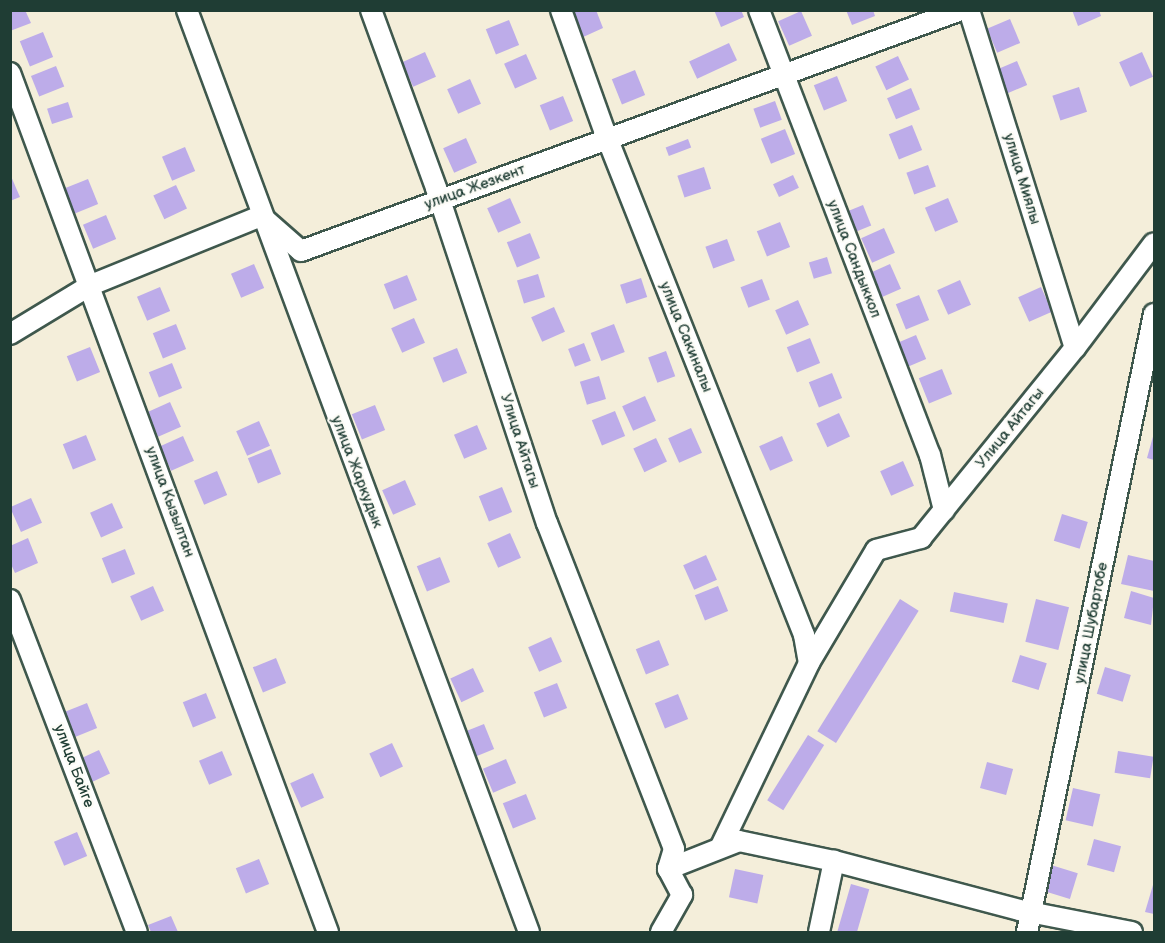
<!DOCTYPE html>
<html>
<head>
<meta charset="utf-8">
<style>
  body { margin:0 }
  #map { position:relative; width:1165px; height:943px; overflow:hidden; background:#f4eeda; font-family:"Balsamiq Sans",sans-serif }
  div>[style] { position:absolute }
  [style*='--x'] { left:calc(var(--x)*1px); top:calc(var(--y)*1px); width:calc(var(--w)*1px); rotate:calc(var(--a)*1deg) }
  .building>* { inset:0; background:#bdace9; transform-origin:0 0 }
  .roads { filter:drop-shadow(2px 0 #3f584d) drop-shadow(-2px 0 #3f584d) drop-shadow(0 2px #3f584d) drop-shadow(0 -2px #3f584d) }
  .minor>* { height:20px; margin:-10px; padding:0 10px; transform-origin:10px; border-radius:10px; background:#fff }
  span { translate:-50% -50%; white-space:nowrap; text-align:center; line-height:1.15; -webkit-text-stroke:4.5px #fdfcf7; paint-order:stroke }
  .street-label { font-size:15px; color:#1f3d34 }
  .frame { position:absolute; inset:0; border:12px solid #1f3d34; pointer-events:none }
</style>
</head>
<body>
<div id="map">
  <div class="building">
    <div style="clip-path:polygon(10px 10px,25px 10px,31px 23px,10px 31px)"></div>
    <div style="clip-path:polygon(576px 10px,596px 10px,603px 28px,581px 38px,570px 13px)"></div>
    <div style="clip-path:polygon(714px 10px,741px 10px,744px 17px,721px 27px)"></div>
    <div style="clip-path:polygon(846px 10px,873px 10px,875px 16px,852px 25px)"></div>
    <div style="clip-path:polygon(1072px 10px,1099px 10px,1101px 16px,1078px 26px)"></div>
    <div style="left:801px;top:11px;width:27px;height:25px;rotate:66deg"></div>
    <div style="left:1010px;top:19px;width:26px;height:25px;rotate:67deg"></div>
    <div style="left:509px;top:20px;width:27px;height:25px;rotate:68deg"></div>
    <div style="left:43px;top:32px;width:27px;height:25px;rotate:68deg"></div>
    <div style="left:729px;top:43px;width:19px;height:44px;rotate:65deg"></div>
    <div style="left:425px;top:52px;width:27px;height:25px;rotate:66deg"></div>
    <div style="left:1142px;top:52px;width:27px;height:25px;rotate:66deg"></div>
    <div style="left:526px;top:54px;width:27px;height:24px;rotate:66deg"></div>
    <div style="left:898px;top:56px;width:26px;height:25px;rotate:65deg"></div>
    <div style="left:1017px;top:61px;width:26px;height:25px;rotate:67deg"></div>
    <div style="left:56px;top:66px;width:22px;height:27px;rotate:68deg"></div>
    <div style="left:635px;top:70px;width:27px;height:25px;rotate:68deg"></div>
    <div style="left:837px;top:76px;width:27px;height:25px;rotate:68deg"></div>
    <div style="left:470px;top:79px;width:27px;height:25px;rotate:66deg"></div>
    <div style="left:1079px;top:87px;width:26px;height:28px;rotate:72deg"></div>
    <div style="left:911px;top:88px;width:23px;height:26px;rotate:67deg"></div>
    <div style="left:563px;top:96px;width:27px;height:25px;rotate:68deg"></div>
    <div style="left:775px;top:101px;width:20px;height:23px;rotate:70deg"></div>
    <div style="left:68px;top:102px;width:16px;height:22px;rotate:72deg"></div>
    <div style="left:912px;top:125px;width:27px;height:25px;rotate:68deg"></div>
    <div style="left:785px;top:129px;width:27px;height:26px;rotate:68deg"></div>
    <div style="left:466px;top:138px;width:27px;height:25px;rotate:66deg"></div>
    <div style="left:688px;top:139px;width:9px;height:24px;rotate:69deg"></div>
    <div style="left:185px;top:147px;width:26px;height:25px;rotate:67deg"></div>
    <div style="left:928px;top:165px;width:23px;height:23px;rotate:70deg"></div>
    <div style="left:704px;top:167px;width:23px;height:28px;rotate:72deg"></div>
    <div style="clip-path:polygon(10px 174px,20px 197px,10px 201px)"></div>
    <div style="left:793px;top:175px;width:14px;height:22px;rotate:65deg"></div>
    <div style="left:88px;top:179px;width:27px;height:25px;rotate:68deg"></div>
    <div style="left:176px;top:185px;width:26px;height:25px;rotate:65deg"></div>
    <div style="left:510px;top:198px;width:27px;height:25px;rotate:66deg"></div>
    <div style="left:948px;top:198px;width:26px;height:25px;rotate:67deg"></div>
    <div style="left:863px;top:205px;width:22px;height:24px;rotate:68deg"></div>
    <div style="left:106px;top:215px;width:26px;height:25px;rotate:67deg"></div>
    <div style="left:780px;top:222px;width:27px;height:25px;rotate:68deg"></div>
    <div style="left:884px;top:228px;width:27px;height:25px;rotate:66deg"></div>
    <div style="left:530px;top:233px;width:27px;height:25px;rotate:68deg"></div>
    <div style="left:727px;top:239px;width:23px;height:23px;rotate:70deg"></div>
    <div style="left:827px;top:257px;width:17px;height:19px;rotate:73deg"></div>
    <div style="left:254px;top:264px;width:26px;height:25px;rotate:67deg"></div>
    <div style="left:890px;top:264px;width:27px;height:25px;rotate:66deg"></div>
    <div style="left:538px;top:274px;width:24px;height:22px;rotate:73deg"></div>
    <div style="left:407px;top:275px;width:27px;height:25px;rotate:68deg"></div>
    <div style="left:641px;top:278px;width:20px;height:22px;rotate:72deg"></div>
    <div style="left:762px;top:279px;width:22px;height:23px;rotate:69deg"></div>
    <div style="left:960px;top:280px;width:27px;height:25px;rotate:66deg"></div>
    <div style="left:160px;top:287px;width:26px;height:25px;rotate:67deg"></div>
    <div style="left:1041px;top:287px;width:27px;height:25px;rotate:66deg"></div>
    <div style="left:919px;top:295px;width:27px;height:25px;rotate:68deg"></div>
    <div style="left:798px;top:300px;width:27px;height:25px;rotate:66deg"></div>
    <div style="left:554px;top:307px;width:27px;height:25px;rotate:66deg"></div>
    <div style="left:414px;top:318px;width:27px;height:25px;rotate:66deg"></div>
    <div style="left:176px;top:324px;width:27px;height:25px;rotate:68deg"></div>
    <div style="left:614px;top:324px;width:30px;height:25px;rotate:69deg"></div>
    <div style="left:916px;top:335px;width:26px;height:25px;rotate:67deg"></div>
    <div style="left:810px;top:338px;width:27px;height:25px;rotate:68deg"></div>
    <div style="left:584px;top:343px;width:19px;height:17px;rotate:69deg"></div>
    <div style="left:90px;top:347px;width:27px;height:25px;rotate:68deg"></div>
    <div style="left:457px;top:348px;width:27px;height:26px;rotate:68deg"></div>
    <div style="left:666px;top:351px;width:27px;height:19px;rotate:70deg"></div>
    <div style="left:172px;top:363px;width:27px;height:25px;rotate:68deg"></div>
    <div style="left:942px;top:369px;width:27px;height:25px;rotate:68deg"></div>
    <div style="left:832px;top:373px;width:27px;height:25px;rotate:68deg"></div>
    <div style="left:599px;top:376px;width:24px;height:20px;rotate:73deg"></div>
    <div style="left:645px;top:396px;width:27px;height:25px;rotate:66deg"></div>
    <div style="left:170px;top:402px;width:27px;height:25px;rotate:66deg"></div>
    <div style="left:375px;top:405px;width:27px;height:25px;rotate:68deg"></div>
    <div style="left:615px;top:411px;width:27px;height:25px;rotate:68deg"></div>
    <div style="left:839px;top:413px;width:26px;height:25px;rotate:65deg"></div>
    <div style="left:259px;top:421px;width:27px;height:25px;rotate:66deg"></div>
    <div style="left:477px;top:425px;width:26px;height:25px;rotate:67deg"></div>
    <div style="left:691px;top:428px;width:27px;height:25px;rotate:66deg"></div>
    <div style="clip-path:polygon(1154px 433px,1154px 460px,1147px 458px)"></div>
    <div style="left:86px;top:435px;width:27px;height:25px;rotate:68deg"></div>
    <div style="left:183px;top:436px;width:27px;height:25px;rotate:66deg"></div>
    <div style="left:782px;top:436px;width:27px;height:25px;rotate:66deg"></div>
    <div style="left:656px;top:438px;width:26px;height:25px;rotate:65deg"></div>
    <div style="left:271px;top:449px;width:27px;height:25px;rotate:68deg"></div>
    <div style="left:903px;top:461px;width:27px;height:25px;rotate:66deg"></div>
    <div style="left:217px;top:471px;width:26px;height:25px;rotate:67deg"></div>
    <div style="left:405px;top:480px;width:27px;height:25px;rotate:66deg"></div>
    <div style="left:502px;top:487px;width:27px;height:25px;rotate:68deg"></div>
    <div style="left:31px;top:498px;width:27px;height:23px;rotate:66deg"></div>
    <div style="left:112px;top:503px;width:27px;height:24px;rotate:66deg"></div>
    <div style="left:1062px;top:514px;width:27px;height:28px;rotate:17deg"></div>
    <div style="left:510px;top:533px;width:27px;height:25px;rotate:66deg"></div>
    <div style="clip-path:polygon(28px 538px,38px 563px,15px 573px,10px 562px,10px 546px)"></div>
    <div style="left:125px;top:549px;width:27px;height:25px;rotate:68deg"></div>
    <div style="left:706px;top:555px;width:27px;height:25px;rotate:66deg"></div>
    <div style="clip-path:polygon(1128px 555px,1154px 561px,1154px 591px,1121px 584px)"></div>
    <div style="left:440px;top:557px;width:27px;height:25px;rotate:68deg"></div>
    <div style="left:153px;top:586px;width:27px;height:25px;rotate:66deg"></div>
    <div style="left:718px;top:586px;width:27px;height:25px;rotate:68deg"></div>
    <div style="clip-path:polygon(1131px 591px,1154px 598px,1151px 625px,1124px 618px)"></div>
    <div style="left:954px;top:592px;width:55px;height:20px;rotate:12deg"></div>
    <div style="left:900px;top:599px;width:22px;height:156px;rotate:32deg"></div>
    <div style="left:1036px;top:599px;width:34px;height:44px;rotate:14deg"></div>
    <div style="left:551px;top:637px;width:27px;height:25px;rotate:66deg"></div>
    <div style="left:659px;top:640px;width:27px;height:25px;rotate:68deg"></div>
    <div style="left:1020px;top:655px;width:28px;height:28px;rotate:17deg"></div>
    <div style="left:276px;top:658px;width:27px;height:25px;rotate:68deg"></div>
    <div style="left:1105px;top:667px;width:27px;height:28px;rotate:17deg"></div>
    <div style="left:473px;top:668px;width:26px;height:25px;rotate:65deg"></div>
    <div style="left:557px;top:683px;width:27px;height:25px;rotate:68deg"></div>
    <div style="left:206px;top:693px;width:27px;height:25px;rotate:68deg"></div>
    <div style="left:678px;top:694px;width:27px;height:25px;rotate:68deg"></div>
    <div style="left:87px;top:703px;width:27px;height:25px;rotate:68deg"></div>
    <div style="left:484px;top:724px;width:27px;height:25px;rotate:68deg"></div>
    <div style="left:808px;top:735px;width:19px;height:77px;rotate:32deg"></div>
    <div style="left:392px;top:743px;width:26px;height:25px;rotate:65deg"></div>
    <div style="left:99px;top:750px;width:26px;height:25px;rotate:65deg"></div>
    <div style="left:222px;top:751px;width:26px;height:25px;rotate:67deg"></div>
    <div style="left:1118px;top:751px;width:36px;height:22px;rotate:9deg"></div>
    <div style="left:506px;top:759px;width:26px;height:25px;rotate:67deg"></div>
    <div style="left:987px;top:762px;width:27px;height:27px;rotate:15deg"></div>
    <div style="left:313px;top:773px;width:27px;height:25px;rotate:66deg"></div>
    <div style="left:1073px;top:788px;width:28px;height:33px;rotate:13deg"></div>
    <div style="left:526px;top:794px;width:27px;height:25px;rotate:68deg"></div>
    <div style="left:77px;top:832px;width:26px;height:25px;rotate:67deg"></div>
    <div style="left:1094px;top:839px;width:28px;height:27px;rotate:15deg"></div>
    <div style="left:259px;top:859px;width:27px;height:25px;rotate:68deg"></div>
    <div style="left:1051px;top:865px;width:28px;height:27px;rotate:17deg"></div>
    <div style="left:735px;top:869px;width:29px;height:29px;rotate:12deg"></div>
    <div style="left:851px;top:884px;width:19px;height:49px;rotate:16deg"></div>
    <div style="clip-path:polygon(1153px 885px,1154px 886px,1154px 914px,1145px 912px)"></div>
    <div style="clip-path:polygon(171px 916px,178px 932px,151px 932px,148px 925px)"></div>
  </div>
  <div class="roads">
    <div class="minor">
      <div style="--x:187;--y:10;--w:983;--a:69.65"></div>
      <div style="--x:371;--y:10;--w:189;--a:69.9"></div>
      <div style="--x:436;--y:188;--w:353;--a:71.7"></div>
      <div style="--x:547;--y:523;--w:350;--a:68.7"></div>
      <div style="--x:674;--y:849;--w:21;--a:107"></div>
      <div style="--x:561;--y:10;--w:127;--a:70.3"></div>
      <div style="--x:604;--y:130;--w:543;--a:68.39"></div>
      <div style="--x:804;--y:635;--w:28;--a:80"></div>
      <div style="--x:759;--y:10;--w:477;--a:69"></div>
      <div style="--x:930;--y:455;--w:57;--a:75.7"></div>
      <div style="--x:969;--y:10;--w:354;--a:72.6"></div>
      <div style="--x:10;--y:73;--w:916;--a:69.69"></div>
      <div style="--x:10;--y:334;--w:95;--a:-31.2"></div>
      <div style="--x:91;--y:285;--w:183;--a:-22.1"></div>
      <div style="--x:261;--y:216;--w:53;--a:41.2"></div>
      <div style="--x:301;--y:251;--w:703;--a:-20.06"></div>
      <div style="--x:10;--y:600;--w:355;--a:69.1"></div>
      <div style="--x:721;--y:846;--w:203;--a:-64.3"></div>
      <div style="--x:809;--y:663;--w:131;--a:-59.3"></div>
      <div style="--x:876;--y:550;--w:47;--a:-14.9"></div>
      <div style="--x:921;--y:538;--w:245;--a:-51"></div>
      <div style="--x:1075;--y:348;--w:131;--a:-53"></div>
      <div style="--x:661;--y:932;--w:43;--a:-60.4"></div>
      <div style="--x:682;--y:895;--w:30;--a:-118"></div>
      <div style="--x:668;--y:869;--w:76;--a:-21.5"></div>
      <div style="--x:739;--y:841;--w:97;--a:11.9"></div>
      <div style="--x:834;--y:861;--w:191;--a:14.8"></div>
      <div style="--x:1019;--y:910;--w:115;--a:11"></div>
      <div style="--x:819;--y:932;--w:73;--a:-78.1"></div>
      <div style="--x:1027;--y:932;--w:631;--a:-78.39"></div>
    </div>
  </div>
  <div class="street-label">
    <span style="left:1022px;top:179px;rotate:73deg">улица Миялы</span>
    <span style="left:475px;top:187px;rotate:-20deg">улица Жезкент</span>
    <span style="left:854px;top:259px;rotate:69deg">улица Сандыккол</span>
    <span style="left:686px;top:337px;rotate:68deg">улица Сакиналы</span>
    <span style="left:1010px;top:428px;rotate:-51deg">Улица Айтагы</span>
    <span style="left:520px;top:441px;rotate:72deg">Улица Айтагы</span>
    <span style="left:357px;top:472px;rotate:69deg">улица Жаркудык</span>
    <span style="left:170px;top:502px;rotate:70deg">улица Кызылтан</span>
    <span style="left:1091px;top:623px;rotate:-79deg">улица Шубартобе</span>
    <span style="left:74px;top:766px;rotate:69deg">улица Байге</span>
  </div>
  <div class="frame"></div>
</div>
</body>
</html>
